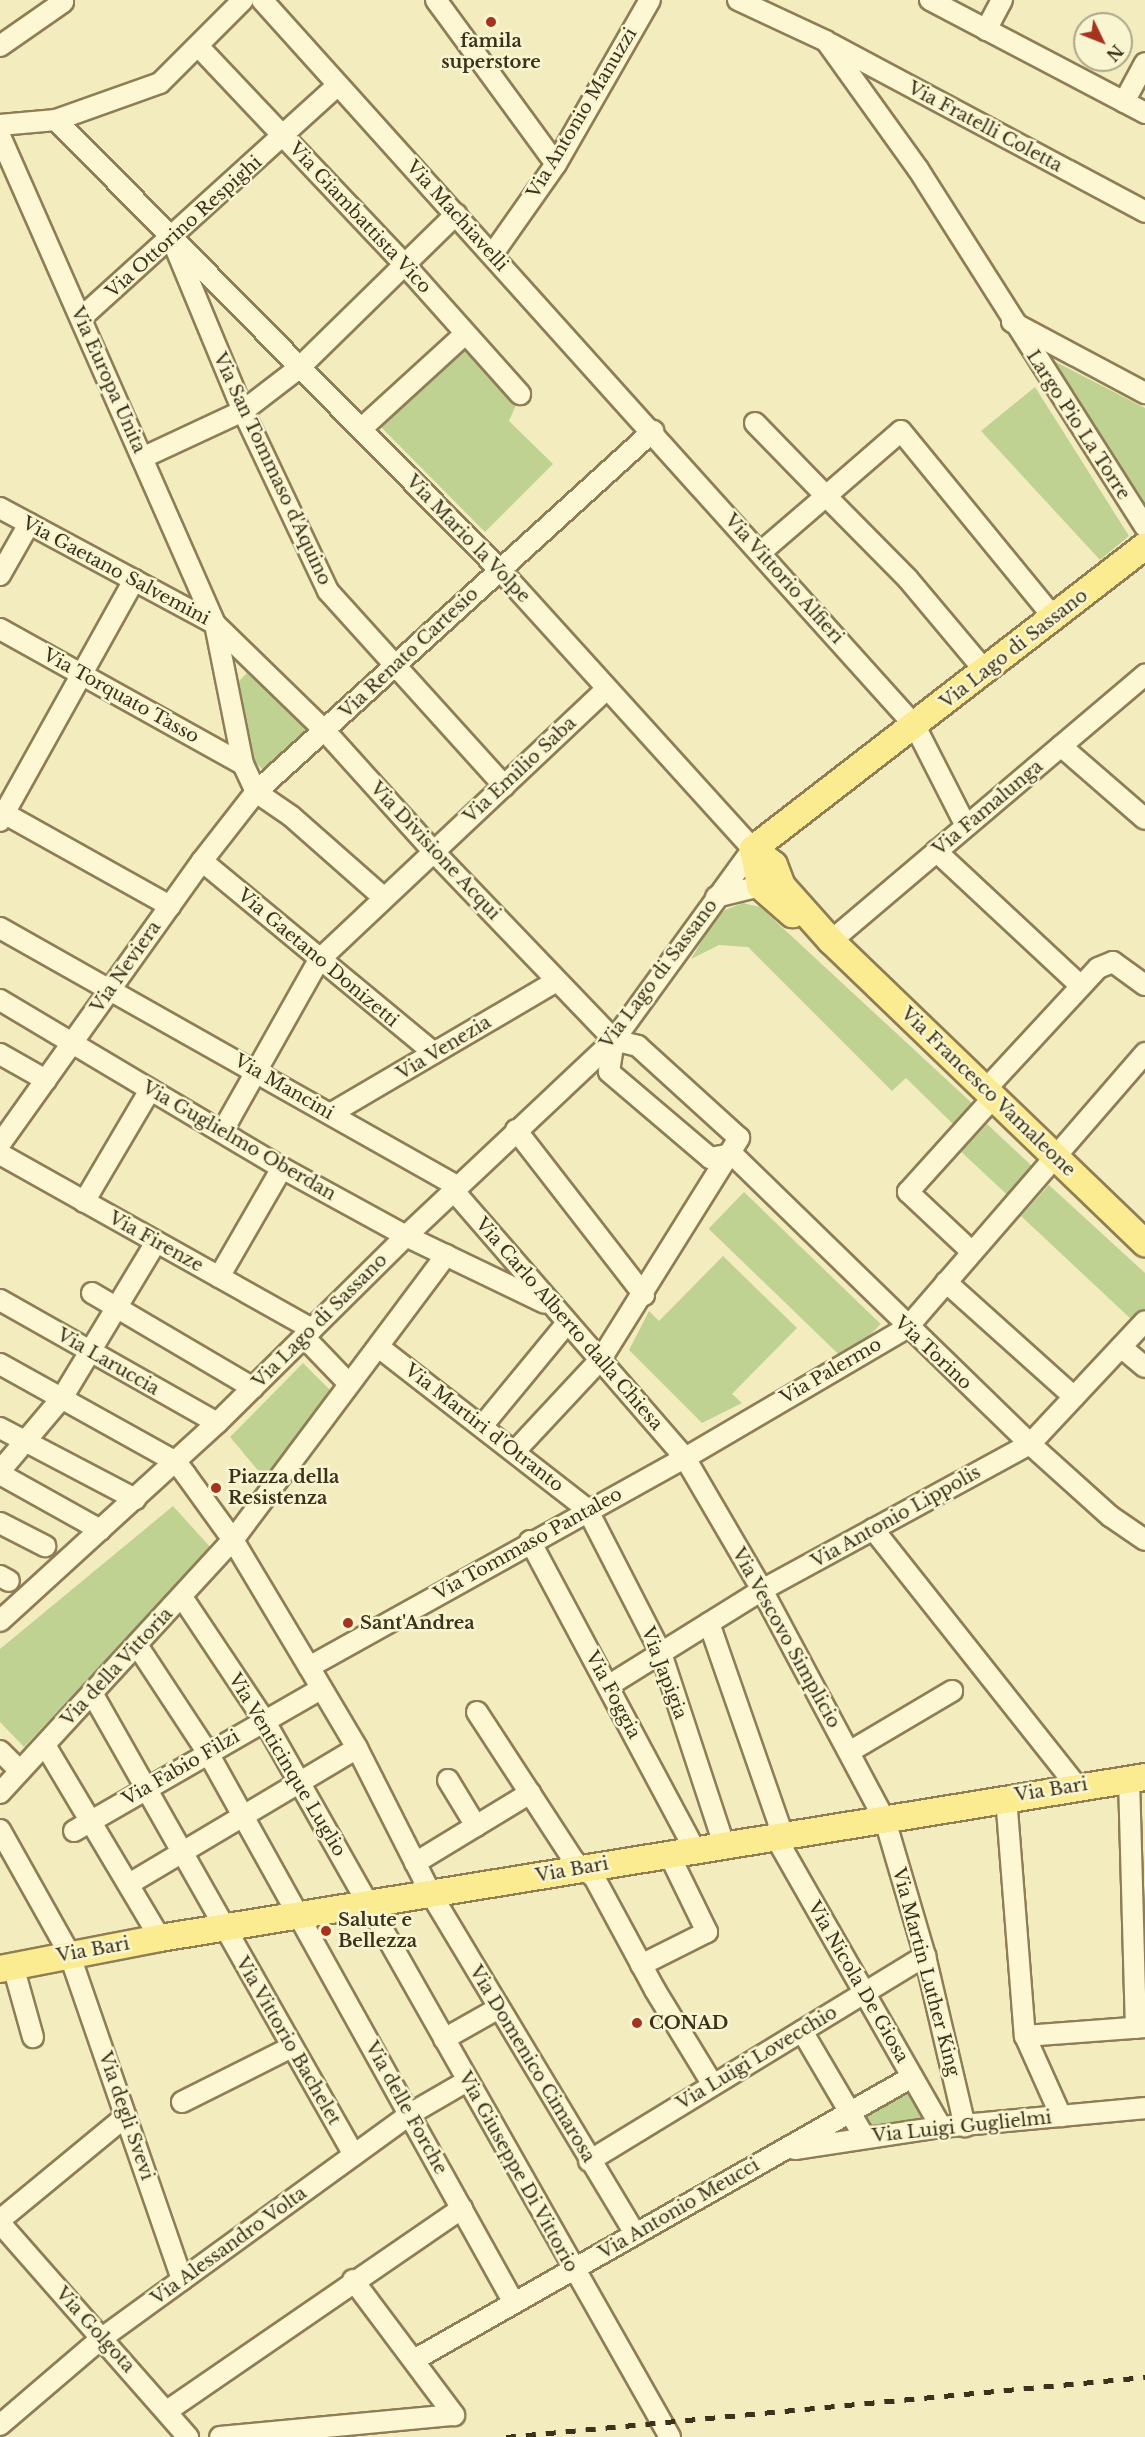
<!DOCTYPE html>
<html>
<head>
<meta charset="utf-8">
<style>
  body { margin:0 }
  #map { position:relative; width:1145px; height:2437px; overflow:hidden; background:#f3ecbf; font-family:"Libre Baskerville",serif }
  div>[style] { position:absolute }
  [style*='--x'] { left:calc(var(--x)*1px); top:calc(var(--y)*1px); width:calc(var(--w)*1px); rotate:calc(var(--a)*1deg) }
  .green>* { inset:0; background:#c0d292; transform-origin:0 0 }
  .roads { filter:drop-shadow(2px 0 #8e7d55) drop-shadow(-2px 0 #8e7d55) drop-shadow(0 2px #8e7d55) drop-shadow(0 -2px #8e7d55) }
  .minor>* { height:20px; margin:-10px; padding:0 10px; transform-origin:10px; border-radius:10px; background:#fdf7d4 }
  .major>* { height:26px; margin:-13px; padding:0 13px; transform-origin:13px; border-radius:13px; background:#fbec92 }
  .rail>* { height:4.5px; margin-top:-2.25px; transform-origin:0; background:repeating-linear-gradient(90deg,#3c311b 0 10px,transparent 0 20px) }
  .dots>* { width:16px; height:16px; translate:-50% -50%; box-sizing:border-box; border:3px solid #f9f5d0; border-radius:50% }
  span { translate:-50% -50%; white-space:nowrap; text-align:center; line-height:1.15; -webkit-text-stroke:5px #f9f5d0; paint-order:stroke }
  .poi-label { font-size:18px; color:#3c311b; font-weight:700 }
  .left { translate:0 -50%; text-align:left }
  .street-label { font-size:18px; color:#3c311b }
  .north { position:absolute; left:1073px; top:12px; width:60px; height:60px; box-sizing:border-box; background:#f9f5d0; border:2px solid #ada788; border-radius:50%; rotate:133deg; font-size:16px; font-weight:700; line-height:24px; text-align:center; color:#3c311b }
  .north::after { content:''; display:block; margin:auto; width:21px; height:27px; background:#a4341e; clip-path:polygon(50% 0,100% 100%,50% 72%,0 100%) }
</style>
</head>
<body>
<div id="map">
  <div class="green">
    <div style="clip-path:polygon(464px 345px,516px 405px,509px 421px,553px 464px,485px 532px,377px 423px)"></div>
    <div style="clip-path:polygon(1052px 360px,1145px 408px,1145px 507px)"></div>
    <div style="clip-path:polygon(1035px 387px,1129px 536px,1100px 560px,981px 431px)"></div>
    <div style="clip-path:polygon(249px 671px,312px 734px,268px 775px,252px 759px,239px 681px)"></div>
    <div style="clip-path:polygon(743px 903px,760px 907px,975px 1106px,956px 1127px,906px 1078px,892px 1091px,748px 947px,719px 945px,691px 959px,712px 924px,725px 910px)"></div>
    <div style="left:987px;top:1124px;width:67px;height:38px;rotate:43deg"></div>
    <div style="clip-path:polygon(1049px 1185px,1145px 1273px,1145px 1309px,1133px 1321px,1021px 1216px)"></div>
    <div style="left:744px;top:1192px;width:190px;height:51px;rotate:44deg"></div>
    <div style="clip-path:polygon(723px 1256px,797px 1328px,732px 1394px,742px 1403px,702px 1423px,629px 1350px,649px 1311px,659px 1321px)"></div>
    <div style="clip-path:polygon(303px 1363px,333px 1393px,266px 1480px,230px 1437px)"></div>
    <div style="clip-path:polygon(173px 1506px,211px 1548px,24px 1747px,0 1722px,0 1649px)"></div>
    <div style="clip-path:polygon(909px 2090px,928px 2121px,867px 2132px,860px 2114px)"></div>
  </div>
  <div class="roads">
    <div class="minor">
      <div style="--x:262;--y:0;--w:976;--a:48.03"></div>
      <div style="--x:915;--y:726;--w:112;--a:63"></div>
      <div style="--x:436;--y:0;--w:203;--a:53.8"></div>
      <div style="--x:738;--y:0;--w:97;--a:25"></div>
      <div style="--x:826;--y:41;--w:158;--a:54.3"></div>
      <div style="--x:918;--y:169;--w:424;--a:57.6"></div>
      <div style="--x:930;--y:0;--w:243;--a:27.7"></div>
      <div style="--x:986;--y:30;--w:34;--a:-62"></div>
      <div style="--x:831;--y:44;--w:356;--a:28.1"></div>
      <div style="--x:0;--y:46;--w:77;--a:-34.9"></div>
      <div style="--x:198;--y:46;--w:301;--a:46.6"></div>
      <div style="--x:405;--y:265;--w:173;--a:48.3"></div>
      <div style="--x:1124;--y:102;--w:44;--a:-61.7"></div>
      <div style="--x:0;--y:125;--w:56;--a:-5.1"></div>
      <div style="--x:56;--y:120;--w:110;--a:-19.6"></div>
      <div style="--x:160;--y:83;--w:117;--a:-45"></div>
      <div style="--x:0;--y:136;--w:533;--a:66.22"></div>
      <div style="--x:215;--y:624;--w:143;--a:78.7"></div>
      <div style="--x:243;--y:764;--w:31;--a:65"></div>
      <div style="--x:175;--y:247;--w:178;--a:67.5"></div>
      <div style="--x:243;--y:411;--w:199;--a:64.7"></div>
      <div style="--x:328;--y:591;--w:263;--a:47.9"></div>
      <div style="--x:492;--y:255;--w:111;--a:-54.9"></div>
      <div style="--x:556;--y:164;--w:189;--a:-60.2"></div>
      <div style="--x:81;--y:318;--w:347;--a:-42.2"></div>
      <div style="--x:1012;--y:322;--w:151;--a:28.1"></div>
      <div style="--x:755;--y:423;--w:102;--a:45.8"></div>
      <div style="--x:826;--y:496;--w:86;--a:139.3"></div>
      <div style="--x:361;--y:429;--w:141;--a:-42.4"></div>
      <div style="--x:142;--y:458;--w:111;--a:-25"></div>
      <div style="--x:243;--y:411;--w:71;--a:-37.5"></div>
      <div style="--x:299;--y:368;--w:220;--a:-44.4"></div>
      <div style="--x:0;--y:508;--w:244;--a:28.3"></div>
      <div style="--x:215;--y:624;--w:153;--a:44.2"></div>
      <div style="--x:325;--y:731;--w:161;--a:48"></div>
      <div style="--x:433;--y:851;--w:262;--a:46.2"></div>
      <div style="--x:0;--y:575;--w:59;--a:-60.4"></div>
      <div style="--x:0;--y:629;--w:278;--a:29.1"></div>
      <div style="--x:986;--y:672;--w:121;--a:-130"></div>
      <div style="--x:908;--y:579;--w:117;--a:-134.7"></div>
      <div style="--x:826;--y:496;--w:99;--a:-40.9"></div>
      <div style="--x:901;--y:431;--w:242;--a:50.7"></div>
      <div style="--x:1061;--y:746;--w:111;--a:41"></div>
      <div style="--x:256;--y:792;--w:42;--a:34.4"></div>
      <div style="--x:291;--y:816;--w:124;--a:41.4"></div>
      <div style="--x:0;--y:811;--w:195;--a:29.2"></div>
      <div style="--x:0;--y:821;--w:276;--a:-60.9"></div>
      <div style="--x:936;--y:851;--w:198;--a:43"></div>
      <div style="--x:202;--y:861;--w:301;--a:39.6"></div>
      <div style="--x:716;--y:897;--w:45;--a:-14"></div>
      <div style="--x:0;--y:928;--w:525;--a:29.45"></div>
      <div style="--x:831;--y:941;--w:412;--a:-40.3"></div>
      <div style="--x:0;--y:1000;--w:328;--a:30.8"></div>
      <div style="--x:282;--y:1168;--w:141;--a:28.7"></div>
      <div style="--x:406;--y:1236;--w:154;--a:25.7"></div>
      <div style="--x:614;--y:1040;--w:32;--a:99"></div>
      <div style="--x:609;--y:1072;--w:133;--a:40.4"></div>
      <div style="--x:710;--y:1158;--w:22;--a:-10"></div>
      <div style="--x:0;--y:1054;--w:53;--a:29.5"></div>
      <div style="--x:985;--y:1090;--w:166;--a:-47.2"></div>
      <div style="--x:1098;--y:968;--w:16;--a:-22"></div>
      <div style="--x:1113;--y:962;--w:39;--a:36"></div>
      <div style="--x:330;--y:1114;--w:263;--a:-30.4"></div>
      <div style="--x:516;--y:1130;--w:209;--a:52.2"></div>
      <div style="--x:222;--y:1132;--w:197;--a:-60.6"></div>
      <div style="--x:319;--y:960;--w:395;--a:-43.3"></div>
      <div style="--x:0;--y:1144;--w:348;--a:-54.5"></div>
      <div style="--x:202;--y:861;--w:88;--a:-52"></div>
      <div style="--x:256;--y:792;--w:537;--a:-42.28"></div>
      <div style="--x:0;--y:1154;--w:358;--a:29.3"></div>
      <div style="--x:732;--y:1154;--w:416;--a:44.2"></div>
      <div style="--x:1030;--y:1444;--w:108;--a:42"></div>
      <div style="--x:1110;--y:1516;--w:42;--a:34.4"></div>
      <div style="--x:453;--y:1190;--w:354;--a:49.1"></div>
      <div style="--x:685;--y:1458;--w:153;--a:59.7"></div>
      <div style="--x:762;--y:1590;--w:261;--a:61.9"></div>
      <div style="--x:885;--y:1820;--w:142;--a:73.6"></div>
      <div style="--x:925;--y:1956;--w:175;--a:76.8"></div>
      <div style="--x:84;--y:1202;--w:130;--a:-59.5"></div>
      <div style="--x:972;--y:1252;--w:88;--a:-136.8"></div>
      <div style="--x:908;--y:1192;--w:127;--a:-47.9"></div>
      <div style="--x:219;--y:1277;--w:126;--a:-60"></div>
      <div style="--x:946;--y:1282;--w:172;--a:41.9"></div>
      <div style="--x:92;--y:1293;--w:187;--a:30.5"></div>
      <div style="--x:0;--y:1300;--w:249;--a:29.5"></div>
      <div style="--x:304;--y:1337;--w:65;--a:46.2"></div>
      <div style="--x:1121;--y:1347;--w:31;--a:40"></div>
      <div style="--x:380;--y:1348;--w:262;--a:37.9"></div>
      <div style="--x:587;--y:1509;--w:162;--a:62.8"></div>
      <div style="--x:661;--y:1653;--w:202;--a:71.8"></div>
      <div style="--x:0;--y:1364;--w:201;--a:29.1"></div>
      <div style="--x:176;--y:1462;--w:16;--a:52"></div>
      <div style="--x:186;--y:1475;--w:80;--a:54.1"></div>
      <div style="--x:233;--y:1540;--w:148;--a:59.1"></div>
      <div style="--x:309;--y:1667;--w:94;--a:59.3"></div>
      <div style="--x:357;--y:1748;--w:164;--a:63.1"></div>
      <div style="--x:431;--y:1894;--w:397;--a:59"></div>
      <div style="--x:483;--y:1425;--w:132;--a:-50.5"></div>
      <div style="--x:0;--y:1428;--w:153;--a:27.7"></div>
      <div style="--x:516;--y:1450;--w:125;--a:-47"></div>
      <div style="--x:601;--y:1359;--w:261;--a:-58"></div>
      <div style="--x:739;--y:1138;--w:137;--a:-137.7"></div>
      <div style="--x:638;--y:1046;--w:25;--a:-166"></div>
      <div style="--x:0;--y:1471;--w:96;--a:-49.7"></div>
      <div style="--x:62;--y:1398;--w:182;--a:-58.9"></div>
      <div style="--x:0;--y:1474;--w:115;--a:29.2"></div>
      <div style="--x:0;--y:1523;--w:51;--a:27.1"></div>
      <div style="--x:873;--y:1529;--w:327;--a:51.6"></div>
      <div style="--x:530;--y:1541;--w:350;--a:61.9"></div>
      <div style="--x:0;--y:1576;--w:10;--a:29"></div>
      <div style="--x:182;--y:1597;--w:148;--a:56.3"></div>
      <div style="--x:264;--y:1720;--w:824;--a:60.48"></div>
      <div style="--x:0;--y:1621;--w:294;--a:-42.4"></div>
      <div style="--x:217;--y:1423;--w:266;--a:-44.7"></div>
      <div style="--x:406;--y:1236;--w:286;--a:-43.3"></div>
      <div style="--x:614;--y:1040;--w:236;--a:-54"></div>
      <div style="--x:753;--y:849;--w:377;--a:-132.2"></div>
      <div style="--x:500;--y:570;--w:632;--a:-134.62"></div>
      <div style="--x:709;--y:1623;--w:225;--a:70.8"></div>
      <div style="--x:137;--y:1645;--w:129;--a:56.7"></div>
      <div style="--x:208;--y:1753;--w:629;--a:60.91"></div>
      <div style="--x:309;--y:1667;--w:430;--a:-29.1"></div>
      <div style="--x:685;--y:1458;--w:257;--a:-30.4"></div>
      <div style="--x:907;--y:1328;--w:364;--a:-49.1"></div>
      <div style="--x:608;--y:1686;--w:181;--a:-31.9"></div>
      <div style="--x:762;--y:1590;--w:305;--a:-28.6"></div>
      <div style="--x:1030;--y:1444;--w:168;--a:-46.9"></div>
      <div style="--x:92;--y:1693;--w:531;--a:60.44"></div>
      <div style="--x:477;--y:1712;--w:178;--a:56.9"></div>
      <div style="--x:574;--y:1861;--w:26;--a:39"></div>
      <div style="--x:594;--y:1877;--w:128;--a:61.6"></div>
      <div style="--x:655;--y:1990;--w:111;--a:58.6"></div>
      <div style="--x:45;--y:1745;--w:225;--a:59.2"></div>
      <div style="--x:0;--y:1751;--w:28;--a:45"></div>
      <div style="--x:849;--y:1752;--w:120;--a:-30.6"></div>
      <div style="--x:1129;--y:1779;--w:249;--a:88.4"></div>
      <div style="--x:448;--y:1780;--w:54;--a:58.7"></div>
      <div style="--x:0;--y:1793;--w:344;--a:-47.4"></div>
      <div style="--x:233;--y:1540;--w:356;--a:-53.2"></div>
      <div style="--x:1006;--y:1797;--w:240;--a:85.5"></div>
      <div style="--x:1025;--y:2036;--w:88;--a:65.8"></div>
      <div style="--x:0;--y:1830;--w:141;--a:60.7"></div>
      <div style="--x:69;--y:1953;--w:346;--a:70.9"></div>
      <div style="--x:74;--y:1831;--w:285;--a:-29.9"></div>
      <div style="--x:775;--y:1836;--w:335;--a:60.3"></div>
      <div style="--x:415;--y:1863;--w:135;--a:-31.3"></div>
      <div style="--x:129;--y:1884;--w:265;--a:-30.8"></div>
      <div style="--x:641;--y:1965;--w:74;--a:-26.6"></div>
      <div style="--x:707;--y:1932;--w:87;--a:-116"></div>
      <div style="--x:13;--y:1966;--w:74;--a:74.3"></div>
      <div style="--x:802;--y:2031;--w:124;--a:59.5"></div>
      <div style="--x:1025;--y:2036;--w:120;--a:-4.3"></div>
      <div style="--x:444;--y:2039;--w:63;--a:-29.4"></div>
      <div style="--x:182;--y:2102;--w:123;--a:-26.6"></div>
      <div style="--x:795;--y:2149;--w:148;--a:-8.6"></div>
      <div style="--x:941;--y:2127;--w:205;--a:-5.3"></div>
      <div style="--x:589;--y:2161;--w:394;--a:-31.4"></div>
      <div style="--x:0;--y:2220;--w:163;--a:-39.5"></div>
      <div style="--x:0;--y:2223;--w:285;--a:48.7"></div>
      <div style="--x:353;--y:2280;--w:169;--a:53.2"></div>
      <div style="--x:414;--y:2360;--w:573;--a:-29.61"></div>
      <div style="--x:167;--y:2411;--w:358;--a:-34.5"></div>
      <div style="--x:0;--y:2425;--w:134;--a:-40.5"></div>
      <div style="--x:102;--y:2338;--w:381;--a:-36"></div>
      <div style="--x:410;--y:2114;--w:66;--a:-30.1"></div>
      <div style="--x:220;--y:2437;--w:235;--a:-5.4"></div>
    </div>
    <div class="major">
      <div style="--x:753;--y:849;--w:26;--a:37"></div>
      <div style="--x:774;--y:865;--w:22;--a:69"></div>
      <div style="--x:782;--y:886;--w:74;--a:48.3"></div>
      <div style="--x:831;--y:941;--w:436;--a:43.9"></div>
      <div style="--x:753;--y:849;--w:495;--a:-37.7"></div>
      <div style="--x:753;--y:849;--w:38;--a:79"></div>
      <div style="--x:760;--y:886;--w:43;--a:41.2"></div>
      <div style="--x:0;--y:1969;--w:163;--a:-11"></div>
      <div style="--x:160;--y:1938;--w:998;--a:-9.28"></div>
    </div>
  </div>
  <div class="rail">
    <div style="--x:506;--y:2437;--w:642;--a:-5.36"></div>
  </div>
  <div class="dots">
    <div style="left:491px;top:22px;background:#a4341e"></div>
    <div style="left:216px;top:1488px;background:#a4341e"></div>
    <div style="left:348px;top:1623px;background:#a4341e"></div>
    <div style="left:326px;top:1931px;background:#a4341e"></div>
    <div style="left:637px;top:2023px;background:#a4341e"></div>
  </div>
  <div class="poi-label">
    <span style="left:491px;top:52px">famila<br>superstore</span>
    <span class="left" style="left:228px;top:1488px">Piazza della<br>Resistenza</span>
    <span class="left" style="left:360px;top:1623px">Sant'Andrea</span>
    <span class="left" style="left:338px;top:1931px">Salute e<br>Bellezza</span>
    <span class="left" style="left:649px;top:2023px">CONAD</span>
  </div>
  <div class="street-label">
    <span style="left:582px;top:113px;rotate:-59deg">Via Antonio Manuzzi</span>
    <span style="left:985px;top:127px;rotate:28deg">Via Fratelli Coletta</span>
    <span style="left:457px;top:216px;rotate:48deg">Via Machiavelli</span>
    <span style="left:360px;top:218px;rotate:47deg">Via Giambattista Vico</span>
    <span style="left:184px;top:227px;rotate:-42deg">Via Ottorino Respighi</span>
    <span style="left:108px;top:380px;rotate:66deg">Via Europa Unita</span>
    <span style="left:1078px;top:425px;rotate:57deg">Largo Pio La Torre</span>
    <span style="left:272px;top:469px;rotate:65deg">Via San Tommaso d'Aquino</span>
    <span style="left:468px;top:539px;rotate:46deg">Via Mario la Volpe</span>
    <span style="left:116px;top:571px;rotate:28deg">Via Gaetano Salvemini</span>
    <span style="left:784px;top:579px;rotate:48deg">Via Vittorio Alfieri</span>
    <span style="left:1014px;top:649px;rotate:-38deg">Via Lago di Sassano</span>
    <span style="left:409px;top:653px;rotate:-43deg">Via Renato Cartesio</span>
    <span style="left:121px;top:696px;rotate:29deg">Via Torquato Tasso</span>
    <span style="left:520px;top:770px;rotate:-43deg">Via Emilio Saba</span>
    <span style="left:988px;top:808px;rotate:-40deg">Via Famalunga</span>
    <span style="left:435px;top:851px;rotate:47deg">Via Divisione Acqui</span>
    <span style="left:318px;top:958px;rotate:40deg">Via Gaetano Donizetti</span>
    <span style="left:126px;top:967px;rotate:-55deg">Via Neviera</span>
    <span style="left:659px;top:974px;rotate:-53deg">Via Lago di Sassano</span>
    <span style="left:444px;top:1048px;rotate:-31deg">Via Venezia</span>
    <span style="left:284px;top:1087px;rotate:30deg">Via Mancini</span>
    <span style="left:988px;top:1092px;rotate:44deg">Via Francesco Vamaleone</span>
    <span style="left:239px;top:1141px;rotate:30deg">Via Guglielmo Oberdan</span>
    <span style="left:156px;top:1242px;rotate:29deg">Via Firenze</span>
    <span style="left:320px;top:1321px;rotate:-45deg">Via Lago di Sassano</span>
    <span style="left:569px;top:1324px;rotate:49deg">Via Carlo Alberto dalla Chiesa</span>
    <span style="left:933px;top:1353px;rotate:43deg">Via Torino</span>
    <span style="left:108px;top:1362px;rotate:30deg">Via Laruccia</span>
    <span style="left:831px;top:1371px;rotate:-30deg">Via Palermo</span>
    <span style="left:484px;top:1428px;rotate:38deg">Via Martiri d'Otranto</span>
    <span style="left:896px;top:1517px;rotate:-29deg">Via Antonio Lippolis</span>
    <span style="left:528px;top:1544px;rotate:-29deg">Via Tommaso Pantaleo</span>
    <span style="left:786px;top:1638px;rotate:61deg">Via Vescovo Simplicio</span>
    <span style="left:117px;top:1667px;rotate:-47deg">Via della Vittoria</span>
    <span style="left:664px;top:1673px;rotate:69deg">Via Japigia</span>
    <span style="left:613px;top:1695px;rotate:62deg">Via Foggia</span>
    <span style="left:287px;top:1765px;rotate:59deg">Via Venticinque Luglio</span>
    <span style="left:181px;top:1768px;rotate:-30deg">Via Fabio Filzi</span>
    <span style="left:1051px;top:1790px;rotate:-9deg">Via Bari</span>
    <span style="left:572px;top:1870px;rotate:-10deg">Via Bari</span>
    <span style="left:93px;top:1950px;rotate:-10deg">Via Bari</span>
    <span style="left:926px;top:1972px;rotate:75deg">Via Martin Luther King</span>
    <span style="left:858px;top:1982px;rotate:60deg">Via Nicola De Giosa</span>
    <span style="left:288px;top:2041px;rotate:60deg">Via Vittorio Bachelet</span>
    <span style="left:757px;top:2058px;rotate:-31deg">Via Luigi Lovecchio</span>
    <span style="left:532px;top:2064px;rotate:59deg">Via Domenico Cimarosa</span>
    <span style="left:406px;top:2108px;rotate:61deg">Via delle Forche</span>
    <span style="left:126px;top:2116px;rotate:71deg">Via degli Svevi</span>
    <span style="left:962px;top:2127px;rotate:-6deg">Via Luigi Guglielmi</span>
    <span style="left:518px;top:2172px;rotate:61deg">Via Giuseppe Di Vittorio</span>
    <span style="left:679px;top:2209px;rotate:-30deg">Via Antonio Meucci</span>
    <span style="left:229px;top:2246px;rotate:-36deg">Via Alessandro Volta</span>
    <span style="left:95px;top:2330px;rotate:48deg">Via Golgota</span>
  </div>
  <div class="north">N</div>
</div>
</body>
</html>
